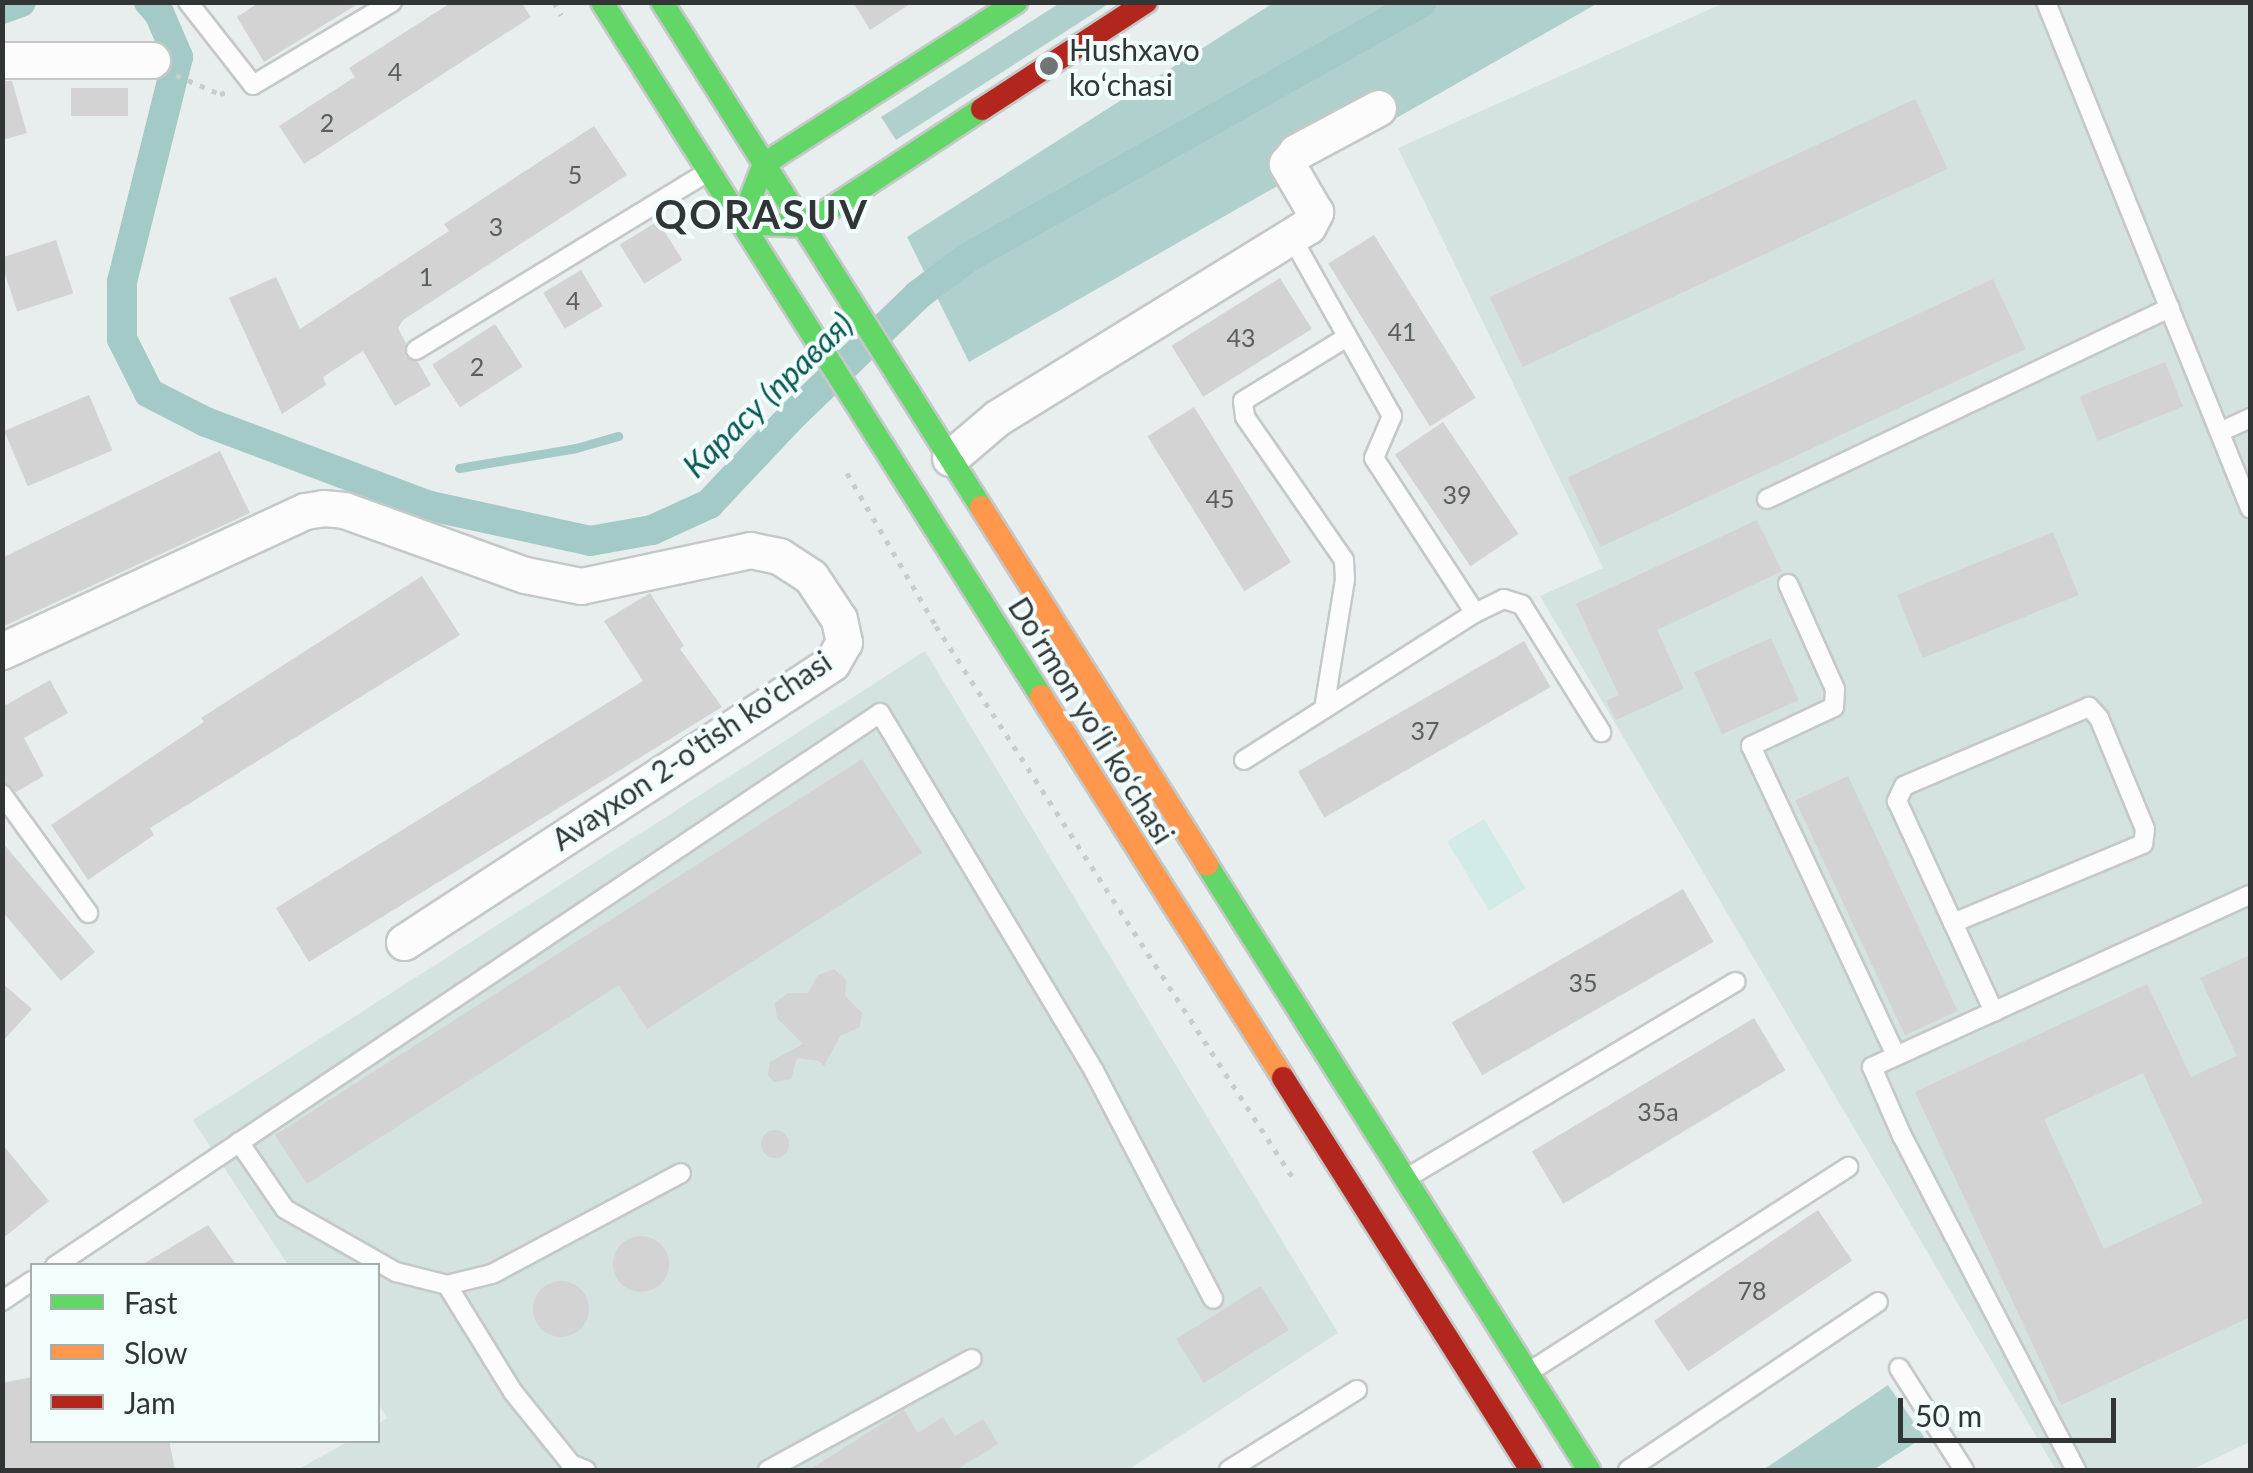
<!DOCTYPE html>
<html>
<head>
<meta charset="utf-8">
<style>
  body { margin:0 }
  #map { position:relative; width:2253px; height:1473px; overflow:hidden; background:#e8eeed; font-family:Lato,sans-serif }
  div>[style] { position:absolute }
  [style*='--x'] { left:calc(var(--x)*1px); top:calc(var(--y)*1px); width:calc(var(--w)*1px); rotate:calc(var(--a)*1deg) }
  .built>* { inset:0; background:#d4e2e0 }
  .green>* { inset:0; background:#d2eae8; transform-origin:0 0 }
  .forest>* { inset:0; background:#b0d0cd }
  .stream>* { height:9px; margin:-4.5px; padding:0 4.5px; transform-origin:4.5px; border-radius:4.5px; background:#a3cac6 }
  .canal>* { height:30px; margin:-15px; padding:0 15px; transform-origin:15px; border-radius:15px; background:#a3cac6 }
  .building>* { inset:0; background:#d2d3d2; transform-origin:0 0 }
  .round { border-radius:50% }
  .path>* { height:5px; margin-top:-2.5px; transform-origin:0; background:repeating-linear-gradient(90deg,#cacccc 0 5px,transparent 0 13px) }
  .roads { filter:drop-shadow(2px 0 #c4c9c8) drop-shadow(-2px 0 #c4c9c8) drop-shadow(0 2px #c4c9c8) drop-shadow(0 -2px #c4c9c8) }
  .lane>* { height:18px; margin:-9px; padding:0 9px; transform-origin:9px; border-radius:9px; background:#fcfcfc }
  .street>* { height:35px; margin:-17.5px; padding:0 17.5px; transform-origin:17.5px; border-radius:17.5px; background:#fcfcfc }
  .fast>* { height:22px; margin:-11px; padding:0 11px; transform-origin:11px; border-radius:11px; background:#63d668 }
  .slow>* { height:22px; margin:-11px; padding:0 11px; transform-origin:11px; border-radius:11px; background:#ff974d }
  .jam>* { height:22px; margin:-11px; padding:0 11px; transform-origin:11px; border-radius:11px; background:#b3261e }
  .dots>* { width:28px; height:28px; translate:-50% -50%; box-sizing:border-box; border:5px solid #f2fefd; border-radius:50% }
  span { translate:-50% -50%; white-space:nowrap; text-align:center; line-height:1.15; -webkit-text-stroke:8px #f2fefd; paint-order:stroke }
  .number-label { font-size:25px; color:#5b5e5e }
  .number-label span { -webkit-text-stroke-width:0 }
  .poi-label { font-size:30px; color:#313535 }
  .left { translate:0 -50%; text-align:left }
  .street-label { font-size:30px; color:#313535 }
  .water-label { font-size:32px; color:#075752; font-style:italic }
  .district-label { font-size:40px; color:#313535; font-weight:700; letter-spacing:2.5px }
  .frame { position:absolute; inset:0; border:5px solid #313535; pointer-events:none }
  .legend { position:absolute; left:30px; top:1263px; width:350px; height:180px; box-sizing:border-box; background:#f2fefd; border:2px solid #a5aead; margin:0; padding:12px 18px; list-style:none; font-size:30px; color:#313535 }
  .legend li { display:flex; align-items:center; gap:20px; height:50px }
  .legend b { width:50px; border:2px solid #a5aead }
  .scale { position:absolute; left:1898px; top:1398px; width:218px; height:45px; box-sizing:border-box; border:5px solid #313535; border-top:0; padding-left:12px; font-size:30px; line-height:35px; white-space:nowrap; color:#313535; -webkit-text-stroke:8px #f2fefd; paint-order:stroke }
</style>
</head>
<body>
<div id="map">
  <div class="built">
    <div style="clip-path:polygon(1724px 3px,2250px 3px,2250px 1442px,2191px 1470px,2056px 1470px,1540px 596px,1603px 568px,1398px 148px)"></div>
    <div style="clip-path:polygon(925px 651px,1338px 1333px,1128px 1470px,297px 1470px,349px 1441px,378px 1440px,378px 1424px,387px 1418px,378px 1403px,378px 1266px,288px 1265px,193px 1120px)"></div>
  </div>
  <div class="green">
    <div style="left:1484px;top:819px;width:81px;height:43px;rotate:59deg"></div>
  </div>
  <div class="forest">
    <div style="clip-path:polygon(1060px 3px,1110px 3px,896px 140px,881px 117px)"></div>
    <div style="clip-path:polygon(1273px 3px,1598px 3px,969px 362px,907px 237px)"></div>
    <div style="clip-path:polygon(1888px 1385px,1924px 1437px,1873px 1470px,1763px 1470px)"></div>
  </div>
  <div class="stream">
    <div style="--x:459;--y:468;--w:119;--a:-9.7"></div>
    <div style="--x:576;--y:448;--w:44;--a:-15.9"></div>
  </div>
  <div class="canal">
    <div style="--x:149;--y:2;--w:15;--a:48"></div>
    <div style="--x:159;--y:13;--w:48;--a:66.6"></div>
    <div style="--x:178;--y:57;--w:232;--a:104"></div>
    <div style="--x:122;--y:282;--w:57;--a:90"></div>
    <div style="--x:122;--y:339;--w:60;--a:63.4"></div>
    <div style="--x:149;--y:393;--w:64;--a:27"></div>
    <div style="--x:206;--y:422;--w:239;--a:20.6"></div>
    <div style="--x:430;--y:506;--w:164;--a:12.3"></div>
    <div style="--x:590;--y:541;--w:63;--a:-10.1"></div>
    <div style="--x:652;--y:530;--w:63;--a:-24.5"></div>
    <div style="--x:709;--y:504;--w:121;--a:-46.7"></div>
    <div style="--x:792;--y:416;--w:175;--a:-43.8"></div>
    <div style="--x:918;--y:295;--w:61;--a:-37.1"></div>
    <div style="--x:967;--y:258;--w:522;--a:-29.36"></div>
    <div style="--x:2;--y:9;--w:20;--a:-20"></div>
  </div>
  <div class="building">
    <div style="clip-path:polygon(260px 2px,361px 2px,264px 62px,237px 17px)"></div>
    <div style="clip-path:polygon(452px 2px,521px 2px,531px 17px,304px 164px,279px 126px,355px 77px,349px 68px)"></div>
    <div style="clip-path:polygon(853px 2px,913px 2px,870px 30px)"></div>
    <div style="clip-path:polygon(2px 81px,12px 81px,27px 133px,2px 140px)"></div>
    <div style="left:128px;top:88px;width:28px;height:57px;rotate:90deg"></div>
    <div style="left:1915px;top:99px;width:77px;height:469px;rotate:65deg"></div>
    <div style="clip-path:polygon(594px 126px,627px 175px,403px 320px,398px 328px,406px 343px,405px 356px,418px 362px,431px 385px,395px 406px,363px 351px,323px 377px,326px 385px,282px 414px,229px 298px,276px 277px,300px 329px,449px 231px,444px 224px)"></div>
    <div style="left:658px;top:221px;width:46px;height:45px;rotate:58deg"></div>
    <div style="left:1374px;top:235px;width:192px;height:54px;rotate:58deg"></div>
    <div style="left:56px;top:240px;width:56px;height:59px;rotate:72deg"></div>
    <div style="left:581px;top:270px;width:42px;height:44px;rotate:59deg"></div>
    <div style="left:1280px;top:278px;width:60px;height:128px;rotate:58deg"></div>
    <div style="left:1993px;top:279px;width:77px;height:469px;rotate:65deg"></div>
    <div style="left:495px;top:324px;width:51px;height:75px;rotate:57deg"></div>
    <div style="left:2165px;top:362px;width:48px;height:92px;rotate:68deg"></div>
    <div style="left:89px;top:395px;width:60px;height:92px;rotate:67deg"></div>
    <div style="left:1194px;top:407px;width:183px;height:55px;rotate:58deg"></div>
    <div style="left:1443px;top:422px;width:135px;height:58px;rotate:56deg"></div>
    <div style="clip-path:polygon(220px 451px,250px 513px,2px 627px,2px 558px)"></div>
    <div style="clip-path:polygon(1757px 520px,1782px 571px,1657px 630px,1684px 689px,1616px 720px,1606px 701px,1619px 695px,1576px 604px)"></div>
    <div style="left:2053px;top:532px;width:68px;height:168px;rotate:68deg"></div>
    <div style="clip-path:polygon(422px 576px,460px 635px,150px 828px,154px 835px,88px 880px,51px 825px,204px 722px,201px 718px)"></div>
    <div style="clip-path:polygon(650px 593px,684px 646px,680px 649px,722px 707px,309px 962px,276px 908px,643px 681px,604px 621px)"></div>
    <div style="left:1771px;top:638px;width:68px;height:84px;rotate:66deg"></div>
    <div style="left:1524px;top:641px;width:53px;height:261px;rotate:60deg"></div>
    <div style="clip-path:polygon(50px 680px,68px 713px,24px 738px,44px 776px,16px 792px,2px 782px,2px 700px,6px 705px)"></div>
    <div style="clip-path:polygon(862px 759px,922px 853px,647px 1029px,619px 985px,307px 1184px,275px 1135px)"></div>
    <div style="left:1848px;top:776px;width:259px;height:58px;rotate:65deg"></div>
    <div style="clip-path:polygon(2px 842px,95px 952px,61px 981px,2px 911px)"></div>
    <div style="left:1683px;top:889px;width:61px;height:267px;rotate:60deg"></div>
    <div style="clip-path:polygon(evenodd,2250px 955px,2250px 1317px,2061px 1405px,1915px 1092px,2147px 984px,2191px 1077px,2237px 1056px,2200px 978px,2250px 955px,2143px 1073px,2203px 1203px,2104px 1249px,2044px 1119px,2143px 1073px)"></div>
    <div style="clip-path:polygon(834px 969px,846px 980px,845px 996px,862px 1013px,860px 1027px,840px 1036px,824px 1066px,819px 1061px,797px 1058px,791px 1079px,774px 1082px,768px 1075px,770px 1062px,803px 1044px,777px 1018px,775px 1003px,788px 993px,808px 993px,818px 975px)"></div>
    <div style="clip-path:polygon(2px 983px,32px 1009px,2px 1042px)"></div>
    <div style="left:1754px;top:1018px;width:61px;height:259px;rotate:59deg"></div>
    <div class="round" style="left:761px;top:1130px;width:28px;height:28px"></div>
    <div style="clip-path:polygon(2px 1144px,49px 1201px,2px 1239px)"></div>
    <div style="left:1818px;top:1210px;width:61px;height:198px;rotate:56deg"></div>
    <div style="clip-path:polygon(208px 1225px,237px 1266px,140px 1266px)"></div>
    <div class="round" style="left:613px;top:1236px;width:56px;height:56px"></div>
    <div class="round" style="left:533px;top:1281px;width:56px;height:56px"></div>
    <div style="left:1261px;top:1286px;width:52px;height:100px;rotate:58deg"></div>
    <div style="clip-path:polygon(32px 1377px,32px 1440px,169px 1440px,175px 1470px,2px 1470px,2px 1383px)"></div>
    <div style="clip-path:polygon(904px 1410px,918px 1433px,943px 1417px,955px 1436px,983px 1419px,998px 1444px,956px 1470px,809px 1470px)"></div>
  </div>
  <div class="path">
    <div style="--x:554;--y:2;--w:15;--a:62"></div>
    <div style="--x:176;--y:75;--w:48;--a:23.4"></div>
    <div style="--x:220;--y:94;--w:11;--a:-15"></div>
    <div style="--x:847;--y:473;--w:177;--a:59.8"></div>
    <div style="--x:936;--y:626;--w:657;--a:57.11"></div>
  </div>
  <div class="roads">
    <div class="lane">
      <div style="--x:188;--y:2;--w:105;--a:51.9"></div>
      <div style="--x:253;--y:85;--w:162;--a:-30.8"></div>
      <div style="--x:2046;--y:2;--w:546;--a:68.04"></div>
      <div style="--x:416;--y:350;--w:340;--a:-31.4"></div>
      <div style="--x:2220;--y:432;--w:33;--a:-25"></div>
      <div style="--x:1767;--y:499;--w:446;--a:-25.4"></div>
      <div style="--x:1788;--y:584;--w:115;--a:65.9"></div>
      <div style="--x:1835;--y:689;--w:18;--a:93"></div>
      <div style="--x:1834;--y:707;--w:92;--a:154.8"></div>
      <div style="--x:1751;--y:746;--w:342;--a:64.9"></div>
      <div style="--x:1475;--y:613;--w:32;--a:-26"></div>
      <div style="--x:1504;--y:599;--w:19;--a:18"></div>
      <div style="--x:1522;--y:605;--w:150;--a:58.1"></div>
      <div style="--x:1324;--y:709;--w:131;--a:-80.8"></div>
      <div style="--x:1345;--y:580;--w:20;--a:-93"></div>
      <div style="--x:1344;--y:560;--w:174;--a:-124.7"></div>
      <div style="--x:1245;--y:417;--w:16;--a:-97"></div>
      <div style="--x:1243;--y:401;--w:122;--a:-31.6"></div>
      <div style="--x:1244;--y:760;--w:274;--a:-32.5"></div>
      <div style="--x:1475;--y:613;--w:185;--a:-123.1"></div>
      <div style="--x:1374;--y:458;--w:46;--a:-66.8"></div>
      <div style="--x:1392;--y:416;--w:206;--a:-119.3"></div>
      <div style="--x:2;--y:794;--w:147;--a:54.1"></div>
      <div style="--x:1953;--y:923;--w:206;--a:-22.6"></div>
      <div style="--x:2143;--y:844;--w:15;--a:-82"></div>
      <div style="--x:2145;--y:829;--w:120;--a:-112.5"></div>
      <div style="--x:2099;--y:718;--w:15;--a:-132"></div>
      <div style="--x:2089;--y:707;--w:201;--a:156.9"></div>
      <div style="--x:1904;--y:786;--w:17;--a:115"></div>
      <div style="--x:1897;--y:801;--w:232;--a:65.3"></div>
      <div style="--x:239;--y:1142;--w:81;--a:55.5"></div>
      <div style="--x:285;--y:1209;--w:128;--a:29.6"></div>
      <div style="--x:396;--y:1272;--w:53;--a:14.3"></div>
      <div style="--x:447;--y:1285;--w:46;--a:-13.7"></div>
      <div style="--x:492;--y:1274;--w:214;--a:-28.1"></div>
      <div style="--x:1410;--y:1176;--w:379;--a:-30.8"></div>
      <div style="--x:55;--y:1266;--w:993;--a:-33.83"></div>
      <div style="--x:880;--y:713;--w:417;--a:59.1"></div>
      <div style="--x:1094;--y:1071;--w:257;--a:62.4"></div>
      <div style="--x:447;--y:1285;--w:126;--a:58.3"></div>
      <div style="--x:513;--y:1392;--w:92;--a:51.1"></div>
      <div style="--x:571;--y:1464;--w:16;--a:22"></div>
      <div style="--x:2;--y:1301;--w:36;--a:-34"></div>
      <div style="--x:1899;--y:1368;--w:121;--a:57.5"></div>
      <div style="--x:1532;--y:1370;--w:376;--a:-32.7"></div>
      <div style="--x:768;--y:1470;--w:232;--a:-28.6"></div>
      <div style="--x:1229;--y:1470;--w:151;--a:-32"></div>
      <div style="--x:1628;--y:1470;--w:301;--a:-33.9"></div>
      <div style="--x:2076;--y:1470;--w:377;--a:-117.5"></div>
      <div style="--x:1902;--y:1136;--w:75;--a:-113.5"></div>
      <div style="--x:1872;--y:1067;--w:415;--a:-24.5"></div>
    </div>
    <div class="street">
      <div style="--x:2;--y:60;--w:150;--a:0"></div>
      <div style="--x:950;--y:458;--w:62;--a:-40.4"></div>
      <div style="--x:997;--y:418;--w:365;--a:-31.7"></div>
      <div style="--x:1308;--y:226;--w:16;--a:-63"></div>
      <div style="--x:1315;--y:212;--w:56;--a:-120.3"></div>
      <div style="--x:1287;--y:164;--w:15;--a:-53"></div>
      <div style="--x:1296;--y:152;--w:93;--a:-28.2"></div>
      <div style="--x:2;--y:651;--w:334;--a:-24.8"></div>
      <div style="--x:305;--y:511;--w:18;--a:-9"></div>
      <div style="--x:323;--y:508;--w:21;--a:5"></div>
      <div style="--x:344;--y:510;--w:192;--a:19.8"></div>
      <div style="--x:525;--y:575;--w:57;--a:11.1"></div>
      <div style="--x:581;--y:586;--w:173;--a:-12"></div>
      <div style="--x:750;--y:550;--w:30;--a:12"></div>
      <div style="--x:779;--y:556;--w:38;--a:33"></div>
      <div style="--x:811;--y:577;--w:50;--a:56.3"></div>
      <div style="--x:839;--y:619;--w:24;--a:78"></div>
      <div style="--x:844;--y:642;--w:24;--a:120"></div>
      <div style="--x:832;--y:663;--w:511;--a:146.9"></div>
    </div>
    <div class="fast">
      <div style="--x:602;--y:2;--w:821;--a:57.68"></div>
      <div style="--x:662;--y:2;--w:597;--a:57.72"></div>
      <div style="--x:982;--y:109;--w:213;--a:146.7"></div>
      <div style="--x:804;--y:226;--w:63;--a:-177.3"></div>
      <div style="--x:741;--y:223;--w:63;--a:-68.7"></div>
      <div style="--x:764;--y:164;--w:300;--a:-32.7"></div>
      <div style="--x:1207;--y:865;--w:716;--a:57.73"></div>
    </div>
    <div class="slow">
      <div style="--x:981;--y:507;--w:423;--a:57.7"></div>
      <div style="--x:1041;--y:696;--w:452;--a:57.6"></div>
    </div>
    <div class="jam">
      <div style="--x:982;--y:109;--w:196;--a:-33.1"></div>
      <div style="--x:1283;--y:1078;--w:464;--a:57.7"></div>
    </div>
  </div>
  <div class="dots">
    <div style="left:1049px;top:66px;background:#717675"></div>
  </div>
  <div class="number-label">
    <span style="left:395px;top:71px">4</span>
    <span style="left:327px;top:122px">2</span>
    <span style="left:575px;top:174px">5</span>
    <span style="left:496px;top:226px">3</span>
    <span style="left:426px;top:276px">1</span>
    <span style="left:573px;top:300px">4</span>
    <span style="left:1402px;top:331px">41</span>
    <span style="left:1241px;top:337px">43</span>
    <span style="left:477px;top:366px">2</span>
    <span style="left:1457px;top:494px">39</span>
    <span style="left:1220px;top:498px">45</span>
    <span style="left:1425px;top:730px">37</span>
    <span style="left:1583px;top:982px">35</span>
    <span style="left:1658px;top:1111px">35а</span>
    <span style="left:1752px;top:1290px">78</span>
  </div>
  <div class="poi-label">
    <span class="left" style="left:1069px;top:66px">Hushxavo<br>koʻchasi</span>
  </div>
  <div class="street-label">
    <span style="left:1092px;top:720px;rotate:58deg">Do‘rmon yo‘li ko‘chasi</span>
    <span style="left:691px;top:750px;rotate:-34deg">Avayxon 2-o'tish ko'chasi</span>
  </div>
  <div class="water-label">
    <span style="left:768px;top:395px;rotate:-44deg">Карасу (правая)</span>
  </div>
  <div class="district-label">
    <span style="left:762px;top:214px">QORASUV</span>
  </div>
  <div class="frame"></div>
  <ul class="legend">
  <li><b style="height:12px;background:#63d668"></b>Fast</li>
  <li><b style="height:12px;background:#ff974d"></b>Slow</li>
  <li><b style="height:12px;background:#b3261e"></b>Jam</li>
  </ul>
  <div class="scale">50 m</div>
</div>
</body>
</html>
